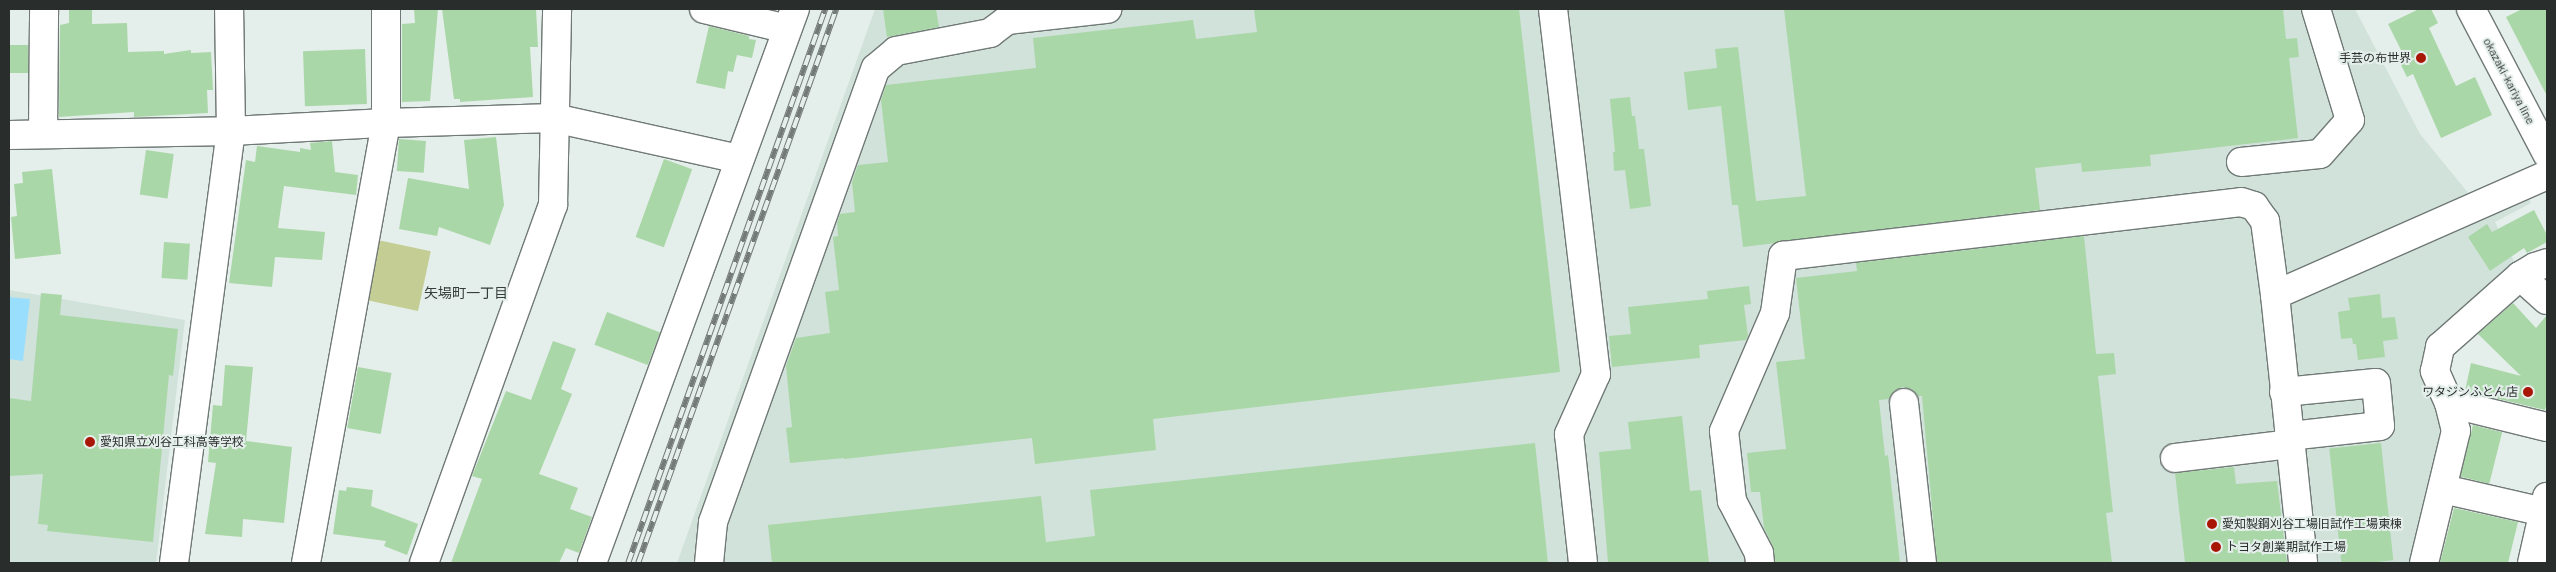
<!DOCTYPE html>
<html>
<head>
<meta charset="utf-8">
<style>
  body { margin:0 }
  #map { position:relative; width:2556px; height:572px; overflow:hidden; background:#e4eeea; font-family:Barlow,"Noto Sans JP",sans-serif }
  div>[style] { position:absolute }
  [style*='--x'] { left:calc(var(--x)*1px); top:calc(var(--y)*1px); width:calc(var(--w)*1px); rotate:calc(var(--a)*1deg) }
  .built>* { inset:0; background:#d1e2db }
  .green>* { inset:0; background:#c4cd93; transform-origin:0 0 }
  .water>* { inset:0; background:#9adefd }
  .building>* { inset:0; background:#aad7a7; transform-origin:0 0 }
  .roads { filter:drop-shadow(1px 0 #707976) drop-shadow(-1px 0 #707976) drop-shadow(0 1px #707976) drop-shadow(0 -1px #707976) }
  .minor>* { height:28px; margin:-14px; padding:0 14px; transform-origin:14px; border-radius:14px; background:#fff }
  .major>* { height:28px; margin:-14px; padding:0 14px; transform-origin:14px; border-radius:14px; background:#fff }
  .rail>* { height:5.5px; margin-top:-2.75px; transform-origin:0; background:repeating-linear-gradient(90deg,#e4eeea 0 11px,#747a78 0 22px); box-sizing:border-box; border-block:1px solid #747a78 }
  .dots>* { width:14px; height:14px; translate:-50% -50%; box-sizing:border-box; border:2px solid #e4eeea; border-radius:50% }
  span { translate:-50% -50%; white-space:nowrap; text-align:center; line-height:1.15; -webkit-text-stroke:4px #e4eeea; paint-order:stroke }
  .poi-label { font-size:12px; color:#292d2c }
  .right { translate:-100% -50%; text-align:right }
  .left { translate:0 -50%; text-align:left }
  .street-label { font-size:12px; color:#292d2c }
  .neighbourhood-label { font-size:14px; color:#353d3a }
  .frame { position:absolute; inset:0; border:10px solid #292d2c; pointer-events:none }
</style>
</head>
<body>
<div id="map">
  <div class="built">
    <div style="clip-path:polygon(875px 9px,2355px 9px,2420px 134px,2469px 194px,2515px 173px,2531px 203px,2495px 222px,2518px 269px,2428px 348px,2450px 428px,2420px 563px,677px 563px)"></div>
    <div style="clip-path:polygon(9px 290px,185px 320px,156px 563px,9px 563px)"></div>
  </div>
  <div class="green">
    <div style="left:373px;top:239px;width:59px;height:61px;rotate:12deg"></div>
  </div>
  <div class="water">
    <div style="clip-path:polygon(9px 297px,30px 299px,23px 361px,9px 359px)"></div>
  </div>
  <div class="building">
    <div style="clip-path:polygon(69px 9px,92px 9px,92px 24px,127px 23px,128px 52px,164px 51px,164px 54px,191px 50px,191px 53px,211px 52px,213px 90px,207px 90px,208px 113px,134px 117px,134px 112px,59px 117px,60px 25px,69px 23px)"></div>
    <div style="clip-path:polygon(414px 9px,438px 9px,430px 101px,402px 102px,402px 24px,415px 23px)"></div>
    <div style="clip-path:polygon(442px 9px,536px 9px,538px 47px,530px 47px,533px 97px,460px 102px,460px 99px,454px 99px)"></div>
    <div style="clip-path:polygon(883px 9px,936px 9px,939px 27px,887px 37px)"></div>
    <div style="clip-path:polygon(1269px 9px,1519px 9px,1560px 372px,1153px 419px,1156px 450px,1035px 464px,1032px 438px,844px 459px,844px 458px,790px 463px,786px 428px,792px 427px,786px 366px,796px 338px,830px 333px,825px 292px,839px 290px,833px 237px,838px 236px,837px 223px,840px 214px,855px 212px,852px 182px,858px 165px,888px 162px,881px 100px,886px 85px,1036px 68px,1033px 38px,1193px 20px,1196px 39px,1257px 32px,1254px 10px)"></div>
    <div style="clip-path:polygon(1784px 9px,2283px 9px,2286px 39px,2297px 38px,2299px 57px,2289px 58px,2298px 138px,2150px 155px,2151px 166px,2082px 172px,2081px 163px,2035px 168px,2040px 210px,1743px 247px,1738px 205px,1732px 205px,1721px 106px,1688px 110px,1684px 72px,1717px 68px,1715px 49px,1738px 47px,1756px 201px,1806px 196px)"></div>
    <div style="clip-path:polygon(2419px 9px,2431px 9px,2438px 23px,2429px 28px,2456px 86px,2475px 77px,2492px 115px,2441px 138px,2413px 74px,2407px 77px,2396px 55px,2402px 52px,2388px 24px)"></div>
    <div style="clip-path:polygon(2522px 9px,2547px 9px,2547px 96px,2506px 17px)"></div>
    <div style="clip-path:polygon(709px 26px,749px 36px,749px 39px,756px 40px,752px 58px,737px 55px,733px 72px,728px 71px,725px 89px,696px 83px)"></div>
    <div style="left:9px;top:45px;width:19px;height:28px"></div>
    <div style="left:365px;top:49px;width:55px;height:62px;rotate:88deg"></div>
    <div style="clip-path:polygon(1630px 97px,1632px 116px,1635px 116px,1639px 149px,1644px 149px,1651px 206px,1630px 209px,1625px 170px,1614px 171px,1613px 152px,1615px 152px,1610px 99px)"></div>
    <div style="clip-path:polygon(496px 137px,504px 205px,490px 245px,439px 227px,437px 236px,399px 229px,408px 178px,469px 189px,464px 140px)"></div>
    <div style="left:399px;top:139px;width:27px;height:32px;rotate:4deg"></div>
    <div style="clip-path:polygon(332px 141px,335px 172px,358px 175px,356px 195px,284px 186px,278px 228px,325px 232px,322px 260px,275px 257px,272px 287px,229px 283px,246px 160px,255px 162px,257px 146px,300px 152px,300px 148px,311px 150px,310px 143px)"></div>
    <div style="left:146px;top:150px;width:28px;height:45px;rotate:8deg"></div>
    <div style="left:664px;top:159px;width:30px;height:83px;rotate:20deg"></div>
    <div style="clip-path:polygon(52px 169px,61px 254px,15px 259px,11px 217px,17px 216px,14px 184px,23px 183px,22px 172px)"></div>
    <div style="clip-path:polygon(2534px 210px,2547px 235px,2547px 242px,2527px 253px,2524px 248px,2490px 271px,2468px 237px,2487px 224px,2492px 232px)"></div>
    <div style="clip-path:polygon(2084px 236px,2096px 354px,2114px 353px,2116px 374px,2098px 376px,2113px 512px,2106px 513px,2112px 563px,1937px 563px,1922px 396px,1918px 396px,1911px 389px,1903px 387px,1894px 391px,1889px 399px,1879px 400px,1885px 456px,1888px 455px,1900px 563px,1775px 563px,1773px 546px,1764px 528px,1760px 492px,1751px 492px,1747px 453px,1786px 449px,1776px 362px,1805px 359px,1796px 278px,1857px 271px,1856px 263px)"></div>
    <div style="left:164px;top:242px;width:26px;height:36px;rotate:4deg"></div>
    <div style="clip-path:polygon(1749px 286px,1751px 304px,1744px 305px,1748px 336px,1746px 340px,1699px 345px,1700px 358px,1612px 367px,1609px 336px,1631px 334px,1628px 307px,1708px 299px,1707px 291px)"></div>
    <div style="clip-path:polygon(41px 293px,62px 295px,60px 315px,178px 329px,173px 376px,169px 375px,153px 542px,47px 531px,48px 525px,38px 524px,43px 474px,9px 476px,9px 398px,31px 401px)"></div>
    <div style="clip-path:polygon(2380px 294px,2382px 318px,2395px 317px,2398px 339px,2383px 341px,2385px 357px,2358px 360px,2356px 344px,2353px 344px,2352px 338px,2341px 339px,2338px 312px,2350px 310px,2348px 298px)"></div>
    <div style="clip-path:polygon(2513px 303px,2536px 328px,2547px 315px,2547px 401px,2545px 410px,2465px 391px,2471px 363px,2521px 376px,2478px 334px)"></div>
    <div style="left:607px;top:312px;width:57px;height:35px;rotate:21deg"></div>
    <div style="clip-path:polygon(553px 341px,576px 349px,561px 389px,572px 394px,539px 474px,578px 488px,570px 509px,592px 517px,579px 553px,566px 548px,559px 563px,451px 563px,482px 479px,472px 476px,506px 391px,531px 400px)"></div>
    <div style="clip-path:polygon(225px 365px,253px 367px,246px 441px,292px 447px,284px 523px,243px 519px,242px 537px,205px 534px,216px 463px,208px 462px,213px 405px,222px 406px)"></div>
    <div style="left:358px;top:367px;width:34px;height:62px;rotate:10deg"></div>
    <div style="clip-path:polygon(1682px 416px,1690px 491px,1701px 490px,1709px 563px,1608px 563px,1599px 452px,1631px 449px,1628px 422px)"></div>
    <div style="left:2473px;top:425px;width:30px;height:53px;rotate:14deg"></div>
    <div style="clip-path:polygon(1535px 443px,1548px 563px,772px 563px,768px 525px,1041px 496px,1046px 542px,1095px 536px,1090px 490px)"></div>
    <div style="left:2381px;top:443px;width:118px;height:52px;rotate:84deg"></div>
    <div style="clip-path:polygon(2234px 467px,2236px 484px,2277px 481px,2287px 563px,2185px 563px,2175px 473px)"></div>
    <div style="clip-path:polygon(347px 487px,373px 490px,371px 506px,418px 524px,407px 555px,384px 546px,386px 541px,333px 534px,339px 490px,346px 491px)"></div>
    <div style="clip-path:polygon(2454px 508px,2518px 522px,2508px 563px,2440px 563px)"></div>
  </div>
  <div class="roads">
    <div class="minor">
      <div style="--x:704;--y:9;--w:85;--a:13.5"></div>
      <div style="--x:1553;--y:9;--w:368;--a:83.3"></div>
      <div style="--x:1596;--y:374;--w:66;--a:114.2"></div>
      <div style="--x:1569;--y:434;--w:130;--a:83.8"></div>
      <div style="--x:43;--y:133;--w:124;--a:-89.5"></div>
      <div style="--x:9;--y:135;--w:222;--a:-1"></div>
      <div style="--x:231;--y:131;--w:155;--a:-3"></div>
      <div style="--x:386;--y:123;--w:168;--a:-1.7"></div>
      <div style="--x:554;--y:118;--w:189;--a:12.5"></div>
      <div style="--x:2241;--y:162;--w:79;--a:-5.8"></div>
      <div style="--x:2320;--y:154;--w:45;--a:-48.6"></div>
      <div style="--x:2350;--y:120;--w:116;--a:-107"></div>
      <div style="--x:2520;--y:276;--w:36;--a:42"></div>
      <div style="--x:2275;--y:295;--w:297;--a:-23.8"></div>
      <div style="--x:2284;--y:392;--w:92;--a:-5.6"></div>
      <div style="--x:2376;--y:383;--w:43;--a:84.7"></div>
      <div style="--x:2380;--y:426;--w:92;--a:173.7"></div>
      <div style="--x:1904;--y:403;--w:161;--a:83.6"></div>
      <div style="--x:2449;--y:403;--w:101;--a:13.8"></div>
      <div style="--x:2175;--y:458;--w:116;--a:-6.9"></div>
      <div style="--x:2443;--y:489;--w:104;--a:12.8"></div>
      <div style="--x:174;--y:563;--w:436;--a:-82.5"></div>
      <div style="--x:231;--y:131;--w:122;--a:-90.9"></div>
      <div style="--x:306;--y:563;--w:447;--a:-79.7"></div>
      <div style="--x:386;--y:123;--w:114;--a:-90"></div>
      <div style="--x:424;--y:563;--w:381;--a:-70.2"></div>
      <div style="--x:553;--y:205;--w:196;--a:-88.8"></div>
      <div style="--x:592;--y:563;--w:590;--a:-69.88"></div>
      <div style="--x:709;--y:563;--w:41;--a:-84.4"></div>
      <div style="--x:713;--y:522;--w:482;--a:-70.3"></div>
      <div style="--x:876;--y:68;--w:26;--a:-40"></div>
      <div style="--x:896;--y:51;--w:96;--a:-10.8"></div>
      <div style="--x:990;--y:33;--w:21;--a:-37"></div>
      <div style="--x:1007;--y:20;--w:101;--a:-6.3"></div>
      <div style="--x:1760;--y:563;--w:10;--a:-96"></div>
      <div style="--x:1759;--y:553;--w:59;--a:-117.4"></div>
      <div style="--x:1732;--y:501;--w:70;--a:-96.5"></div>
      <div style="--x:1724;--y:431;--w:129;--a:-66.6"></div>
      <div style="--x:1775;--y:313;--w:58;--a:-82"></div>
      <div style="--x:1783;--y:256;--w:461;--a:-6.7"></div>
      <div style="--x:2241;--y:202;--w:14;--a:17"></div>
      <div style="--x:2254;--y:206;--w:19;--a:54"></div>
      <div style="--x:2265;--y:221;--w:75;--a:82.3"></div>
      <div style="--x:2275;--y:295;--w:269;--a:84"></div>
      <div style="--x:2424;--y:563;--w:136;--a:-76.4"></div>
      <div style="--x:2456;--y:431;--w:29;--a:-104"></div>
      <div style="--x:2449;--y:403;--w:35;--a:-114"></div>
      <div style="--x:2435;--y:371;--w:25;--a:-78"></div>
      <div style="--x:2440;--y:347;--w:107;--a:-41.6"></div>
      <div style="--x:2520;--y:276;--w:17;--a:-31"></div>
      <div style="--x:2535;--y:267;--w:13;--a:-18"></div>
      <div style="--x:2532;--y:563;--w:68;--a:-77.2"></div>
    </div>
    <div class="major">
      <div style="--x:2471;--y:9;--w:164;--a:62.3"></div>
    </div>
  </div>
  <div class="rail">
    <div style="--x:628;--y:563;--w:588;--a:-70.42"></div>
    <div style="--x:638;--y:563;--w:588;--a:-70.33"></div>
  </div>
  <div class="dots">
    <div style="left:2421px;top:58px;background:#a81705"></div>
    <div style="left:2528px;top:392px;background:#a81705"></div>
    <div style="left:90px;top:442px;background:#a81705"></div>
    <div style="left:2212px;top:524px;background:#a81705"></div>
    <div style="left:2216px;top:547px;background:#a81705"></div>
  </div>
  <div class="poi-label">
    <span class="right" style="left:2411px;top:58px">手芸の布世界</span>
    <span class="right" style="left:2518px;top:392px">ワタジンふとん店</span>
    <span class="left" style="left:100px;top:442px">愛知県立刈谷工科高等学校</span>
    <span class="left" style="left:2222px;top:524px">愛知製鋼刈谷工場旧試作工場東棟</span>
    <span class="left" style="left:2226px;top:547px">トヨタ創業期試作工場</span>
  </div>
  <div class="street-label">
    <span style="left:2509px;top:81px;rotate:62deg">okazaki-kariya line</span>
  </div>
  <div class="neighbourhood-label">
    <span style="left:466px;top:293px">矢場町一丁目</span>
  </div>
  <div class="frame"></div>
</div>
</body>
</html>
